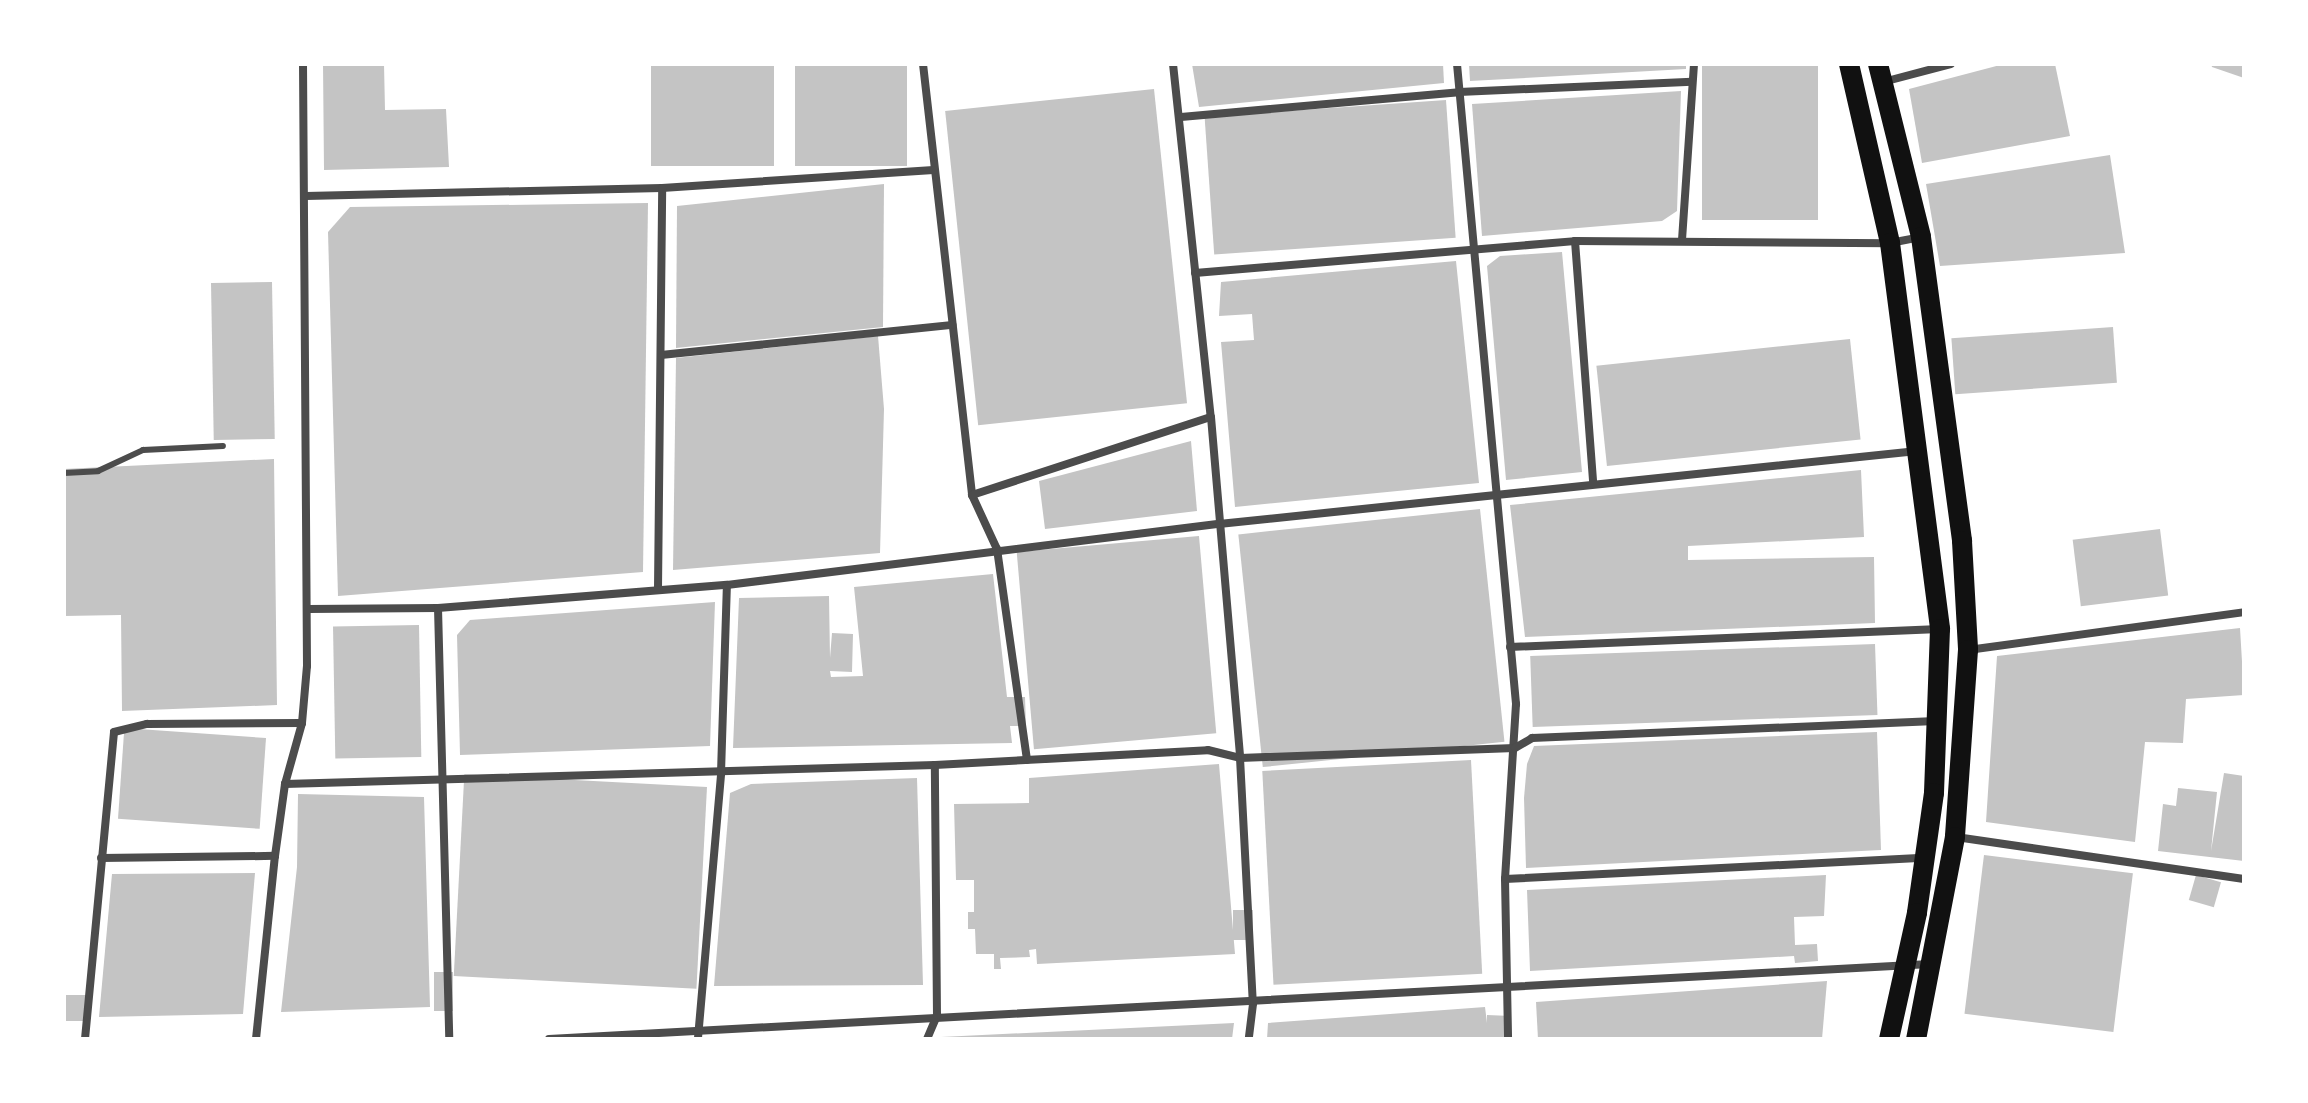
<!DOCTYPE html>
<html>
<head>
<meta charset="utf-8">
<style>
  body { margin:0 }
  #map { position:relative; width:2308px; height:1103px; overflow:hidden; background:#fff; font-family:Poppins,sans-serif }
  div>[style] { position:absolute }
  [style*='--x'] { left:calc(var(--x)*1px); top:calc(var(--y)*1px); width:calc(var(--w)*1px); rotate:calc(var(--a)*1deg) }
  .building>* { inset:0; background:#c4c4c4; transform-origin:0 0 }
  .service>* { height:6px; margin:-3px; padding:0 3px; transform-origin:3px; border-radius:3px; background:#4c4c4c }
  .minor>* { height:8px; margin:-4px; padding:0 4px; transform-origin:4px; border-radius:4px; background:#4c4c4c }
  .primary>* { height:20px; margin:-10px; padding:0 10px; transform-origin:10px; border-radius:10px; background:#111 }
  span { translate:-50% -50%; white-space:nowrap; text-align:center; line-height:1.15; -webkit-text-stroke:6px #fff; paint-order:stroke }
  .frame { position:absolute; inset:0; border:66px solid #fff; pointer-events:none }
</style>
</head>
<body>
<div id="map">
  <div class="building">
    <div style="clip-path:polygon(323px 64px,384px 64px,385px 110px,446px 109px,449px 167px,324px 170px)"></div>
    <div style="left:651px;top:64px;width:123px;height:102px"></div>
    <div style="left:795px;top:64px;width:112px;height:102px"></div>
    <div style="clip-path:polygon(1192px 64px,1443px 64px,1444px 83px,1199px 107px)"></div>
    <div style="clip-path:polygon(1469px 64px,1686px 64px,1686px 69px,1470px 81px)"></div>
    <div style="left:1702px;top:64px;width:116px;height:156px"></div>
    <div style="clip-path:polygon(2004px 64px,2055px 64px,2070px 136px,1922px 163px,1909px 89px)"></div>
    <div style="clip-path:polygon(2211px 64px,2244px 64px,2244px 78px,2212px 67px)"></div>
    <div style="left:1154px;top:89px;width:316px;height:210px;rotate:84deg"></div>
    <div style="clip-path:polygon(1681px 91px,1677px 211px,1662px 221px,1482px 236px,1472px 104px)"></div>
    <div style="left:1446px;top:100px;width:138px;height:242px;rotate:86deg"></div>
    <div style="clip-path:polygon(2110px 155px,2125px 253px,1940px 266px,1926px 184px)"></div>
    <div style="clip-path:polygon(884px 184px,883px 327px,676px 348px,677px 206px)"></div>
    <div style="clip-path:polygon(648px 203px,643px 572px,338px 596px,328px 232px,350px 207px)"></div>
    <div style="clip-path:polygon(1562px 252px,1582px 472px,1506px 480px,1487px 266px,1500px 256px)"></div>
    <div style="clip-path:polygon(1456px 261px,1479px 483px,1235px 507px,1221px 342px,1254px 340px,1252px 314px,1219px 316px,1221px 282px)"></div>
    <div style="left:272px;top:282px;width:157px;height:61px;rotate:89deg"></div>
    <div style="left:2113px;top:327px;width:56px;height:162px;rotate:86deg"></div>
    <div style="clip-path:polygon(878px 336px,884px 409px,880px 553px,673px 570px,676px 358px)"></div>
    <div style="left:1850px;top:339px;width:101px;height:255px;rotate:84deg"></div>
    <div style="clip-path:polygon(1191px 441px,1197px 511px,1045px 529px,1039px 481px)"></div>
    <div style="clip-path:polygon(274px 459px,277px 705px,122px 711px,121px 615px,64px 616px,64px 469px)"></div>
    <div style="clip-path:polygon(1861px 470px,1864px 537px,1688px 546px,1688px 560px,1874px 557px,1875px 623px,1525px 637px,1510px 505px)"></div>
    <div style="left:1480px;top:509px;width:234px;height:243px;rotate:84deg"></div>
    <div style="left:2160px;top:529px;width:67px;height:88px;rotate:83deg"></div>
    <div style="left:1199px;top:536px;width:198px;height:183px;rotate:85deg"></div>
    <div style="clip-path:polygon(993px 574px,1007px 697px,1025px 697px,1026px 726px,1010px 726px,1012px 743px,733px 748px,739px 598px,829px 596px,830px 658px,832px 633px,853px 634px,852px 672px,830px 671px,831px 677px,863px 676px,854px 587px)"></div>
    <div style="clip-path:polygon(715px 602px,710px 746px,460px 755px,457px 635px,470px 620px)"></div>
    <div style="left:419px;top:625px;width:132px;height:86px;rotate:89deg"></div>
    <div style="clip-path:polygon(2240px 628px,2244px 695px,2186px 699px,2183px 743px,2145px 742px,2135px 842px,1986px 822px,1997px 656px)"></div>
    <div style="left:1875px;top:644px;width:71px;height:345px;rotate:88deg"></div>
    <div style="clip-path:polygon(1877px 732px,1881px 850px,1526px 868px,1524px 798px,1527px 764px,1534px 746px)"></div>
    <div style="left:266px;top:738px;width:91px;height:142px;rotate:94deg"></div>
    <div style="left:1471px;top:760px;width:214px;height:209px;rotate:87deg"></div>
    <div style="clip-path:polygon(1219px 764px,1235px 954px,1037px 964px,1036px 949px,1029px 950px,1030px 957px,1000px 958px,1001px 969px,994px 969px,994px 954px,976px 954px,975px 929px,968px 929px,968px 912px,974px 912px,974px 880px,956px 880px,954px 804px,1029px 803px,1029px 778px)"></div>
    <div style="clip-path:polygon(2224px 773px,2244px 776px,2244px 861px,2158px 851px,2163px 804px,2176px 806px,2178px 788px,2217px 792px,2211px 851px)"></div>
    <div style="clip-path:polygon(917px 778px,923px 985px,714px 986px,730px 793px,751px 784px)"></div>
    <div style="left:707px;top:787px;width:202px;height:243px;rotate:93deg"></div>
    <div style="clip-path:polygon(298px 794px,424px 797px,430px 1007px,281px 1012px,297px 867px)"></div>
    <div style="left:1984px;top:855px;width:150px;height:160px;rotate:7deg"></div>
    <div style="clip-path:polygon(255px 873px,243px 1014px,99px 1017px,112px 874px)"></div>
    <div style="clip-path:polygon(1826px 875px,1824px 916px,1794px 917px,1795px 945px,1817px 944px,1818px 961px,1795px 963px,1794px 956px,1530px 971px,1527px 890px)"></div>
    <div style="left:2196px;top:875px;width:26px;height:26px;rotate:16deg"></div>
    <div style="left:1233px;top:910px;width:20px;height:30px"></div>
    <div style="left:453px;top:972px;width:39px;height:19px;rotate:90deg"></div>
    <div style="clip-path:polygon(1827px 981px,1822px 1039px,1538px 1039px,1536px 1002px)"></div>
    <div style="left:64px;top:995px;width:23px;height:26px"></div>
    <div style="clip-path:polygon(1485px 1007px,1487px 1023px,1487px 1015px,1511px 1016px,1510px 1039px,1267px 1039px,1268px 1023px)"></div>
    <div style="clip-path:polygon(1234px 1023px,1232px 1039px,941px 1039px,941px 1037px)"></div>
  </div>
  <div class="service">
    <div style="--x:64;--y:473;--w:34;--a:-3"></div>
    <div style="--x:98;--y:471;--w:50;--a:-25"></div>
    <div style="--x:143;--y:450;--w:80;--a:-2.9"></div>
  </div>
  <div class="minor">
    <div style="--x:923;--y:64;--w:434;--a:83.5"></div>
    <div style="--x:972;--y:495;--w:60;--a:65.2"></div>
    <div style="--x:997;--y:549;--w:213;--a:81.9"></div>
    <div style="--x:1173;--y:64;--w:355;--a:83.9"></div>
    <div style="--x:1211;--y:417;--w:342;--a:85.1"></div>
    <div style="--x:1240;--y:758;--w:246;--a:87"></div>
    <div style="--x:1253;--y:1004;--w:35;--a:97"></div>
    <div style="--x:1457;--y:64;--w:643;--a:84.73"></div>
    <div style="--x:1516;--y:704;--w:175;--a:93.6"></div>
    <div style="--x:1505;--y:879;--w:160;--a:88.9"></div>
    <div style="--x:1883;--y:82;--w:70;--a:-14.8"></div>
    <div style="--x:1181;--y:117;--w:279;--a:-5.1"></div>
    <div style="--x:1459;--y:92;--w:233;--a:-2.5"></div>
    <div style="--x:306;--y:196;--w:356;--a:-1.3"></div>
    <div style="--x:662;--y:188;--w:272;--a:-3.8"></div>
    <div style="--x:1682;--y:240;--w:176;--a:-86.1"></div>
    <div style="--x:1575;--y:241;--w:242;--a:85.7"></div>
    <div style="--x:1195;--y:273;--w:381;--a:-4.8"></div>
    <div style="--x:1575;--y:241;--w:315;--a:0.4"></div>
    <div style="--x:1890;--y:243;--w:31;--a:-11"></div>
    <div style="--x:661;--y:355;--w:293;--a:-5.9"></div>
    <div style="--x:972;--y:495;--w:251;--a:-18.1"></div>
    <div style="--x:658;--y:589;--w:401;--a:-89.4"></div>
    <div style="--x:438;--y:608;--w:431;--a:88.5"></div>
    <div style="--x:308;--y:609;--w:130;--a:-0.4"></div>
    <div style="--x:438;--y:608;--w:290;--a:-4.6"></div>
    <div style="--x:727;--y:585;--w:496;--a:-7.1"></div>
    <div style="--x:1219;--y:524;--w:702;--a:-5.97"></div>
    <div style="--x:1510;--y:647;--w:430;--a:-2.4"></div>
    <div style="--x:1968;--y:650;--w:279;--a:-7.8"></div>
    <div style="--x:285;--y:784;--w:650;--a:-1.67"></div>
    <div style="--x:935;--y:765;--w:273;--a:-3.1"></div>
    <div style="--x:1208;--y:750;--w:33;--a:14"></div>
    <div style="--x:1240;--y:758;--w:275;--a:-2.1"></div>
    <div style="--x:1515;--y:748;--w:20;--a:-30"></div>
    <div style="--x:1532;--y:738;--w:404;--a:-2.4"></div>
    <div style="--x:1956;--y:837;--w:291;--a:8.3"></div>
    <div style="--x:101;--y:858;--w:174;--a:-0.7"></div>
    <div style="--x:1505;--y:879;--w:419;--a:-2.9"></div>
    <div style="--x:698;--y:1038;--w:266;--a:-85"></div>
    <div style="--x:721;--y:773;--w:188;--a:-88.2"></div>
    <div style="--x:85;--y:1039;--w:308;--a:-84.6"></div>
    <div style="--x:114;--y:732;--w:34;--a:-14"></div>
    <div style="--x:147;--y:724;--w:155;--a:-0.4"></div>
    <div style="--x:256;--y:1039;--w:184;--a:-84.1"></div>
    <div style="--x:275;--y:856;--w:73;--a:-82.1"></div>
    <div style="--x:285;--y:784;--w:63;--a:-74.4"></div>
    <div style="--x:302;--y:723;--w:57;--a:-85"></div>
    <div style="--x:307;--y:666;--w:602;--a:-90.38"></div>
    <div style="--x:549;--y:1039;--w:1383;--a:-3.11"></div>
    <div style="--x:927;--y:1039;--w:26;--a:-67"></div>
    <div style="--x:937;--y:1015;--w:250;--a:-90.5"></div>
  </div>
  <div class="primary">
    <div style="--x:1849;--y:64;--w:184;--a:77.1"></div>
    <div style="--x:1890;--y:243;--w:389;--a:82.6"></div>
    <div style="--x:1940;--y:629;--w:164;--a:92.1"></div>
    <div style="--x:1934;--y:793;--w:121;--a:98.1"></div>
    <div style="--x:1917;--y:913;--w:129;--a:102.5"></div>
    <div style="--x:1878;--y:64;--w:178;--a:76"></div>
    <div style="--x:1921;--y:237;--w:307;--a:82.3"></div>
    <div style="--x:1962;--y:541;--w:109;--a:86.8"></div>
    <div style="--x:1968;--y:650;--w:187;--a:94"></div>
    <div style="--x:1955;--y:837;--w:206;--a:100.9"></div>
  </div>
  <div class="frame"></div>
</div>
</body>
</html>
